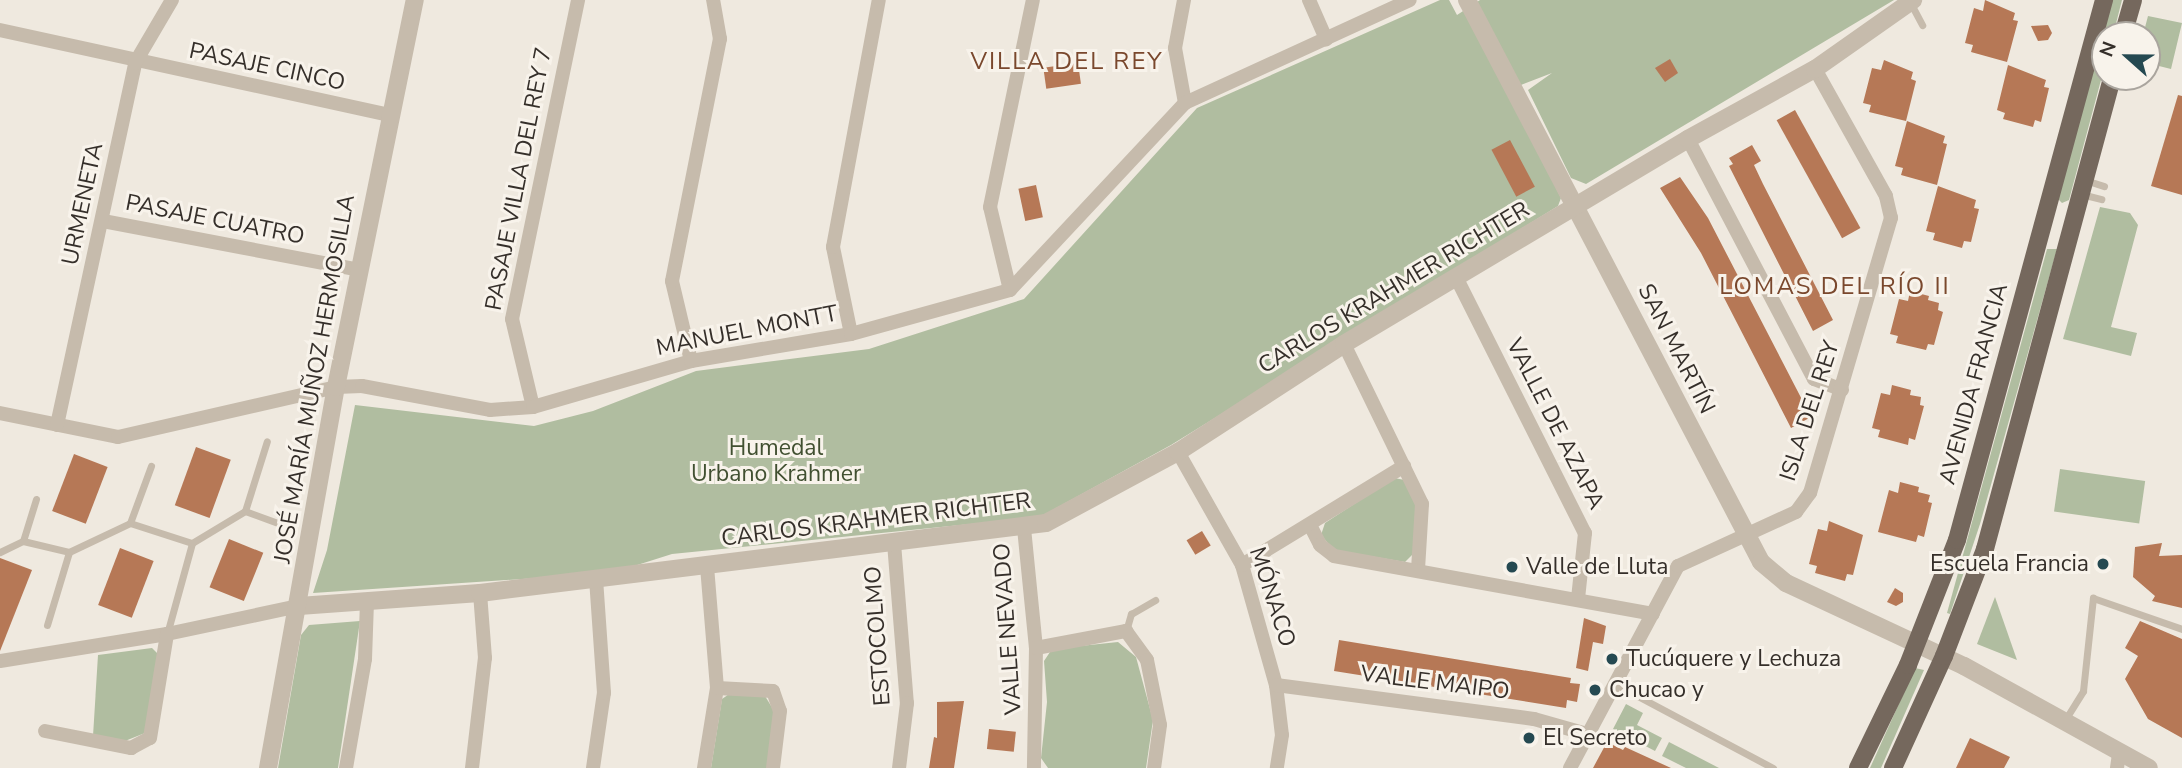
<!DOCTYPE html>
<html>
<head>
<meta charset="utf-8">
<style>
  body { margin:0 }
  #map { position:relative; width:2182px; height:768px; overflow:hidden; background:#efe9df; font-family:"Nunito Sans",sans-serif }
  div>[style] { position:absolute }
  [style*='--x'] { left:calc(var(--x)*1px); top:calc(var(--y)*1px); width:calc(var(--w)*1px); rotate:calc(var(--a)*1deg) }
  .green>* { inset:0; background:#b0bda0; transform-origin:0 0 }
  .building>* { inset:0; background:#b67856; transform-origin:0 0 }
  .service>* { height:7px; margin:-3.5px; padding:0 3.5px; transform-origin:3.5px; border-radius:3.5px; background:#c6bbac }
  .minor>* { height:14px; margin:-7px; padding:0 7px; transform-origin:7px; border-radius:7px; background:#c6bbac }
  .tertiary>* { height:18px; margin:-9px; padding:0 9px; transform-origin:9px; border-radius:9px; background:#c6bbac }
  .primary>* { height:18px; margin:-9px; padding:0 9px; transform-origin:9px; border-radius:9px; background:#75685d }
  .dots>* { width:19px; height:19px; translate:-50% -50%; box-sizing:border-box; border:4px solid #f8f3eb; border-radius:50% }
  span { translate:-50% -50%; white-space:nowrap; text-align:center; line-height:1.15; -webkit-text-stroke:6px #f8f3eb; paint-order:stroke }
  .street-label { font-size:23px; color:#352f2a }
  .park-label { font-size:23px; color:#415031 }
  .poi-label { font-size:23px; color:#352f2a }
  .right { translate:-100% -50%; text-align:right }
  .left { translate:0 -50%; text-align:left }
  .neighbourhood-label { font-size:24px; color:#7a482d; letter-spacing:2px }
  .north { position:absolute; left:2091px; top:21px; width:70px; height:70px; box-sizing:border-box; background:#f8f3eb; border:2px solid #aaa59e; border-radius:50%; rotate:291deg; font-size:19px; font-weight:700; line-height:28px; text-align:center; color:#352f2a }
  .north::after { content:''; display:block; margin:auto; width:24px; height:32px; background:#254951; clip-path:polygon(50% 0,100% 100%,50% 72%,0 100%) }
</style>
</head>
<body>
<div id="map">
  <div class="green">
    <div style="clip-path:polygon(1440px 0,1449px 0,1457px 15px,1480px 0,1894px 0,1586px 184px,1571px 178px,1528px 90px,1552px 73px,1508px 90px,1561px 198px,1558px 206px,1171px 445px,1040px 517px,672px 554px,612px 573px,313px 593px,327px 550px,355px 405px,534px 426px,593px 411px,696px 371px,869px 349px,1024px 299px,1197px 108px)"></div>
    <div style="clip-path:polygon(2111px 0,2122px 0,2113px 35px,2105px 35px,2105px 65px,2069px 200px,2062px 203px,2058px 199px)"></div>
    <div style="clip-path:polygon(2148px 16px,2182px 23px,2171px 69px,2147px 63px,2147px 35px,2143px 35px)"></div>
    <div style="clip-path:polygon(2100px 207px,2130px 213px,2138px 225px,2111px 327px,2137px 333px,2131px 356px,2063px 339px)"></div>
    <div style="clip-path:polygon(2047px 249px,2057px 249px,1980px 524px,1950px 614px,1947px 613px)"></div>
    <div style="left:2060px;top:469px;width:86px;height:43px;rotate:8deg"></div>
    <div style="clip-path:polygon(1394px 478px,1405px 480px,1419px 508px,1415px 552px,1405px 562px,1334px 550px,1321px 535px,1325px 523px)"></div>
    <div style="clip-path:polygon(1995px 597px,2017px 660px,1977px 644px)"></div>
    <div style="clip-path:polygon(360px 621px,338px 768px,278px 768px,301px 635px,309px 625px)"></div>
    <div style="clip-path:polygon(1118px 642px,1136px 657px,1153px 720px,1146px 768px,1048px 768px,1041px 758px,1047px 702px,1044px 661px,1052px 649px)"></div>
    <div style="clip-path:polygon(152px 648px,159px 655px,145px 733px,125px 741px,93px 736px,98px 655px)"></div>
    <div style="clip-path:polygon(1915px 668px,1924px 670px,1881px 768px,1870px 768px)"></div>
    <div style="clip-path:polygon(732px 692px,765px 696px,776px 714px,768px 768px,711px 768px,722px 699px)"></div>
    <div style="clip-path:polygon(1626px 704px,1643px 713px,1637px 725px,1662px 738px,1655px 751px,1613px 729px)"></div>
    <div style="clip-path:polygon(1669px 742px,1719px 768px,1686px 768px,1662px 756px)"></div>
  </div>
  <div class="building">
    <div style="clip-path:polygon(1985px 0,2015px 13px,2013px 20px,2018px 21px,2007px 62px,1971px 52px,1973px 45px,1965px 43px,1974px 8px,1983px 11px)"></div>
    <div style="clip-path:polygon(2048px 25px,2052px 33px,2048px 40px,2038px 41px,2031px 26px)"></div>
    <div style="clip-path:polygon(1670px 59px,1678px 73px,1665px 82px,1655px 68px)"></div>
    <div style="clip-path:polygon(1884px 60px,1913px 72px,1911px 79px,1916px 81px,1906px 121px,1869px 112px,1871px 105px,1863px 103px,1872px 68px,1881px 70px)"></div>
    <div style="left:1078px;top:63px;width:21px;height:35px;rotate:82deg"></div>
    <div style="clip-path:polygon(2008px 65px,2046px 80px,2044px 87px,2049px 88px,2041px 122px,2035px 120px,2033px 127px,2003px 119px,2005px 113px,1997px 110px)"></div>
    <div style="clip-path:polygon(2178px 95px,2182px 96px,2182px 195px,2151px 186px)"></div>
    <div style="left:1795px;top:110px;width:135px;height:21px;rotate:61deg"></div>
    <div style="clip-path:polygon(1907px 121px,1945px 136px,1943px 143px,1947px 144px,1937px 185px,1901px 175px,1903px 168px,1895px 166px)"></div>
    <div style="left:1510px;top:140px;width:53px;height:21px;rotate:62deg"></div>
    <div style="clip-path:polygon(1752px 145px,1761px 161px,1754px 165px,1763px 184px,1833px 320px,1813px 331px,1729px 166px,1733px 164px,1729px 158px)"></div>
    <div style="clip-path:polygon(1680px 177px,1708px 218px,1811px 417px,1791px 428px,1701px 253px,1660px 188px)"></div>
    <div style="left:1036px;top:185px;width:33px;height:18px;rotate:78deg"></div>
    <div style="clip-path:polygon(1938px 186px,1976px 200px,1974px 208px,1979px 209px,1971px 242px,1964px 241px,1962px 248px,1933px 240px,1935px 233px,1926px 231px)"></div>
    <div style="clip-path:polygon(1910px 291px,1929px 296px,1928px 300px,1939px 303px,1938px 310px,1943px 312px,1934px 345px,1928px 344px,1926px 350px,1896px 343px,1898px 336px,1890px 334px,1899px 299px,1908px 301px)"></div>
    <div style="clip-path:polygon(1892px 385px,1911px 390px,1910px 395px,1921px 397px,1920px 405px,1924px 406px,1915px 440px,1909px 438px,1908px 445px,1878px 437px,1880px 430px,1872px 428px,1881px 393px,1890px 395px)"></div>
    <div style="left:196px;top:447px;width:37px;height:62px;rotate:20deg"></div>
    <div style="left:74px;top:454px;width:36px;height:61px;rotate:21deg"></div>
    <div style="clip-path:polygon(1900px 482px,1919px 487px,1918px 492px,1930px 495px,1928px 502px,1932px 503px,1924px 537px,1918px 535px,1916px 542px,1878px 532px,1889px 490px,1898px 493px)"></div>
    <div style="clip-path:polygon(1829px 521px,1863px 535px,1853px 575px,1847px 574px,1845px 581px,1815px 573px,1817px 566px,1809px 564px,1818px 529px,1827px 531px)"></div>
    <div style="left:1202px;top:531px;width:17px;height:18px;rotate:59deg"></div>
    <div style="left:229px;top:539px;width:37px;height:52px;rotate:22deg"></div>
    <div style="clip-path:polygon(2162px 543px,2159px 556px,2182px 555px,2182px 608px,2152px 601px,2155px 596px,2133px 577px,2135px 547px)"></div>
    <div style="left:120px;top:548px;width:36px;height:61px;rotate:21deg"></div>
    <div style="clip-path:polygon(0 558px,32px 570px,0 651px)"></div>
    <div style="clip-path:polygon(1895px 588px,1903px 593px,1903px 602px,1896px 606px,1887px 602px)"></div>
    <div style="clip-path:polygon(1584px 618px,1606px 626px,1603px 644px,1593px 642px,1588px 671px,1576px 668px)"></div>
    <div style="clip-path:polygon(2140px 621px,2182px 639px,2182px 738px,2148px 719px,2125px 679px,2138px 656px,2125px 648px)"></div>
    <div style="clip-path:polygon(1339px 640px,1571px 678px,1570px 683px,1580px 684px,1577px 702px,1567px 700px,1566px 708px,1334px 671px)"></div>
    <div style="clip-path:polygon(964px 701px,954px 768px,929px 768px,934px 737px,937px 738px,937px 702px)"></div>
    <div style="left:989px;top:729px;width:27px;height:20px;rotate:6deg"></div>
    <div style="clip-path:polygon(1970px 738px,2010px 757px,2004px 768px,1956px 768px)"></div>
    <div style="clip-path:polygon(1607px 742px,1623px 750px,1625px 747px,1671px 768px,1593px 768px)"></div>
  </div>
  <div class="service">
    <div style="--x:1911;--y:4;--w:24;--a:62"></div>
    <div style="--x:2085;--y:180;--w:20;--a:18"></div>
    <div style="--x:2081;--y:194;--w:21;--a:14"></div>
    <div style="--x:245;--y:511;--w:40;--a:20.2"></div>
    <div style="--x:130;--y:523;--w:65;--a:17.9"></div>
    <div style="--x:23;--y:541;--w:44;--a:-72.8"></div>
    <div style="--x:0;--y:552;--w:25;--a:-26"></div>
    <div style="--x:23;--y:541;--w:47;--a:13.4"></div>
    <div style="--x:47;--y:625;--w:76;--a:-73.2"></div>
    <div style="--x:69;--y:552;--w:68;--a:-25.4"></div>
    <div style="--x:130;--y:523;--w:61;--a:-69.8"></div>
    <div style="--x:1126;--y:631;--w:18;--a:-74"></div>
    <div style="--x:1131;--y:614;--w:28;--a:-30"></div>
    <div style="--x:167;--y:634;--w:94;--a:-74.6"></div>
    <div style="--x:192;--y:543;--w:62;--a:-31.1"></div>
    <div style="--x:245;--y:511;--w:73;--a:-72.6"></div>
    <div style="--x:1615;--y:684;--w:179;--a:28"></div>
    <div style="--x:2065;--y:720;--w:34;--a:-58"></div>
    <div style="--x:2083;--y:691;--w:94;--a:-83.9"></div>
    <div style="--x:2093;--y:598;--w:94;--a:19.2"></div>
  </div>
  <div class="minor">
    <div style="--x:1184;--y:0;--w:49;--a:100.6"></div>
    <div style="--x:1175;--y:48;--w:56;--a:79.7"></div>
    <div style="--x:1309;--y:0;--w:43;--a:66.4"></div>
    <div style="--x:0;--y:30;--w:398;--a:12.3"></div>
    <div style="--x:1688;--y:139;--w:271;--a:62.3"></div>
    <div style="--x:1814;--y:379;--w:30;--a:21"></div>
    <div style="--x:103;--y:221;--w:261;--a:10.8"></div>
    <div style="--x:1456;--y:277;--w:287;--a:63.3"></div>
    <div style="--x:1585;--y:533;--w:65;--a:96.1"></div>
    <div style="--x:1010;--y:290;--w:85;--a:-103.5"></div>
    <div style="--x:990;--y:207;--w:211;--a:-78.3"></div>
    <div style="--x:851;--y:334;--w:89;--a:-101.7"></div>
    <div style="--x:833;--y:247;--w:251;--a:-79.5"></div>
    <div style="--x:1344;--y:344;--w:178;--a:64"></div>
    <div style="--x:1422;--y:504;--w:65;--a:93.5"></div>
    <div style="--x:691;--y:361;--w:82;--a:-103.4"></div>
    <div style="--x:672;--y:281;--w:247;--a:-78.8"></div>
    <div style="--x:720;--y:39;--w:40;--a:-100"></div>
    <div style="--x:533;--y:407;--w:90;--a:-103.4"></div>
    <div style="--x:512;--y:319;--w:326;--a:-78.3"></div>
    <div style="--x:0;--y:413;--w:120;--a:11.5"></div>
    <div style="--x:118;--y:437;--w:224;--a:-12.9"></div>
    <div style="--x:336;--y:387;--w:26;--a:-2"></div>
    <div style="--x:362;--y:386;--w:130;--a:10.6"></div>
    <div style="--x:490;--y:410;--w:43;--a:-4"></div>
    <div style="--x:533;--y:407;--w:165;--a:-16.2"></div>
    <div style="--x:691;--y:361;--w:162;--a:-9.6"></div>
    <div style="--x:851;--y:334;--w:165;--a:-15.5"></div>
    <div style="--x:1010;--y:290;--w:256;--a:-46.9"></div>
    <div style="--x:1185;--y:103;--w:247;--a:-24.6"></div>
    <div style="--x:57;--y:425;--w:370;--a:-77.8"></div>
    <div style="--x:135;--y:63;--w:73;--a:-59.6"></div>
    <div style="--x:1178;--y:452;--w:130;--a:60.5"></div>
    <div style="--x:1242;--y:565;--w:125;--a:74.2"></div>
    <div style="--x:1276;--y:685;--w:50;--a:83.2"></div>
    <div style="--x:1282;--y:735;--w:33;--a:99"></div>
    <div style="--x:1310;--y:525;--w:22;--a:63"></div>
    <div style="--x:1320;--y:545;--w:18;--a:38"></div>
    <div style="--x:1334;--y:556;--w:324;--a:10.3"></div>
    <div style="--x:1024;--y:528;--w:121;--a:84.3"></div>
    <div style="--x:1036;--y:648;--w:120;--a:91"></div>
    <div style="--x:894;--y:543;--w:161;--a:85.4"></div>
    <div style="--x:907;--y:703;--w:65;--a:97"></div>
    <div style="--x:1242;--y:565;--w:190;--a:-31.4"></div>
    <div style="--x:1036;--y:648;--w:92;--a:-10.7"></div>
    <div style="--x:1126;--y:631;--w:36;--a:54"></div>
    <div style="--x:1147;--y:660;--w:66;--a:78.7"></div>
    <div style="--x:1160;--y:725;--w:43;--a:97.9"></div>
    <div style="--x:0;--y:661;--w:169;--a:-9.2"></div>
    <div style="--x:167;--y:634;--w:135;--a:-12"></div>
    <div style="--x:1276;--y:685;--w:260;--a:7.5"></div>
    <div style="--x:1534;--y:719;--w:55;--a:15.8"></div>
    <div style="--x:717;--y:688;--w:56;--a:3.1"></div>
    <div style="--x:773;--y:691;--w:21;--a:71"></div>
    <div style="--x:780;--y:711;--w:57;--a:97"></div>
    <div style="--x:45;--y:731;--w:88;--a:11.2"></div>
    <div style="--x:131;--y:748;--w:21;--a:-28"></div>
    <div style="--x:150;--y:738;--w:105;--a:-80.7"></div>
    <div style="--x:346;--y:768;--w:111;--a:-80.1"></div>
    <div style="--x:365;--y:659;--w:58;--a:-88"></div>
    <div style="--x:472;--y:768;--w:111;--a:-83.3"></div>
    <div style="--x:485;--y:658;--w:65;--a:-94.4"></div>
    <div style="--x:593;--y:768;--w:76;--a:-81.7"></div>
    <div style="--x:604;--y:693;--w:113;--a:-94"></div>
    <div style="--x:704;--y:768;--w:81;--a:-80.8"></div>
    <div style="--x:717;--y:688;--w:122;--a:-94.7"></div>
    <div style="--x:1570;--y:768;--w:229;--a:-61.9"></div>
    <div style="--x:1678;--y:566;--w:130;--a:-24.6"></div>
    <div style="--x:1796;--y:512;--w:24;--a:-54"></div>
    <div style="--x:1810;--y:493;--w:287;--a:-73.6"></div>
    <div style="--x:1891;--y:218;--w:23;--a:-103"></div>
    <div style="--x:1886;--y:196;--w:145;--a:-119.2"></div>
    <div style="--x:2117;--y:768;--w:14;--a:-82"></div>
  </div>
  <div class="tertiary">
    <div style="--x:1467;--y:0;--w:634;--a:62.38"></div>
    <div style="--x:1761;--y:562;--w:33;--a:40"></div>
    <div style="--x:1786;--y:583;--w:196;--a:25"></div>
    <div style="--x:1964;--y:666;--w:211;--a:28.9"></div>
    <div style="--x:299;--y:606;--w:181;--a:-4.1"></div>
    <div style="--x:480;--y:593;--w:570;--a:-7.05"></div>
    <div style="--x:1046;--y:523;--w:150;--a:-28.3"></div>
    <div style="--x:1178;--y:452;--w:198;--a:-33"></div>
    <div style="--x:1344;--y:344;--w:400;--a:-30.8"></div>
    <div style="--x:1688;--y:139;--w:145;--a:-28.9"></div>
    <div style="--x:1815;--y:69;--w:120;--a:-35.1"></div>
    <div style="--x:268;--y:768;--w:387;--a:-79.9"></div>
    <div style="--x:336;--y:387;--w:395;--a:-78.5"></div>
  </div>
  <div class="primary">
    <div style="--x:2123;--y:35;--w:36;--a:-74"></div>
    <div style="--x:1858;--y:768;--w:114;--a:-64.1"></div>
    <div style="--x:1908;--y:665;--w:134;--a:-68.6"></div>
    <div style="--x:1957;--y:540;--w:560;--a:-74.77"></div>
    <div style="--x:1893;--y:768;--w:123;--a:-65.5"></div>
    <div style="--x:1944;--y:656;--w:115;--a:-69"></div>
    <div style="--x:1985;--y:549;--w:489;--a:-74.9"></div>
  </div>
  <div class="dots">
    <div style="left:2103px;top:564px;background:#254951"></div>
    <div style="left:1512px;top:567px;background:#254951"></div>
    <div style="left:1612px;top:659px;background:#254951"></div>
    <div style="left:1595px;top:690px;background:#254951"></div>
    <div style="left:1529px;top:738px;background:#254951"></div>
  </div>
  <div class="street-label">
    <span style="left:267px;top:67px;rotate:12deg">PASAJE CINCO</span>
    <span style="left:519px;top:179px;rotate:-79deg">PASAJE VILLA DEL REY 7</span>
    <span style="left:83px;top:204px;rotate:-78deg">URMENETA</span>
    <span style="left:215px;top:220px;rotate:11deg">PASAJE CUATRO</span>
    <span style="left:1394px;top:288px;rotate:-31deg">CARLOS KRAHMER RICHTER</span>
    <span style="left:747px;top:331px;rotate:-11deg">MANUEL MONTT</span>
    <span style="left:1676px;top:349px;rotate:63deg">SAN MARTÍN</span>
    <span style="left:315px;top:379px;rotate:-80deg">JOSÉ MARÍA MUÑOZ HERMOSILLA</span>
    <span style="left:1974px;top:384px;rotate:-75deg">AVENIDA FRANCIA</span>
    <span style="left:1810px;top:411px;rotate:-72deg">ISLA DEL REY</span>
    <span style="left:1555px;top:424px;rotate:63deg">VALLE DE AZAPA</span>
    <span style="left:876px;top:520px;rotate:-7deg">CARLOS KRAHMER RICHTER</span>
    <span style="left:1272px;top:597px;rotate:72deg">MÓNACO</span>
    <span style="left:1008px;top:629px;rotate:-94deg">VALLE NEVADO</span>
    <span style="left:878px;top:636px;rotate:-94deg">ESTOCOLMO</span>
    <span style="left:1435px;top:683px;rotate:7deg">VALLE MAIPO</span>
  </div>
  <div class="park-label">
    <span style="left:776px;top:461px">Humedal<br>Urbano Krahmer</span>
  </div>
  <div class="poi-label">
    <span class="right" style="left:2089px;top:564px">Escuela Francia</span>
    <span class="left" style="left:1526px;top:567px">Valle de Lluta</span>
    <span class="left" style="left:1626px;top:659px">Tucúquere y Lechuza</span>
    <span class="left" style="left:1609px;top:690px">Chucao y</span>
    <span class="left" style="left:1543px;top:738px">El Secreto</span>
  </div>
  <div class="neighbourhood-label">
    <span style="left:1067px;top:62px">VILLA DEL REY</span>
    <span style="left:1835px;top:287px">LOMAS DEL RÍO II</span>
  </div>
  <div class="north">N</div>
</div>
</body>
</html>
